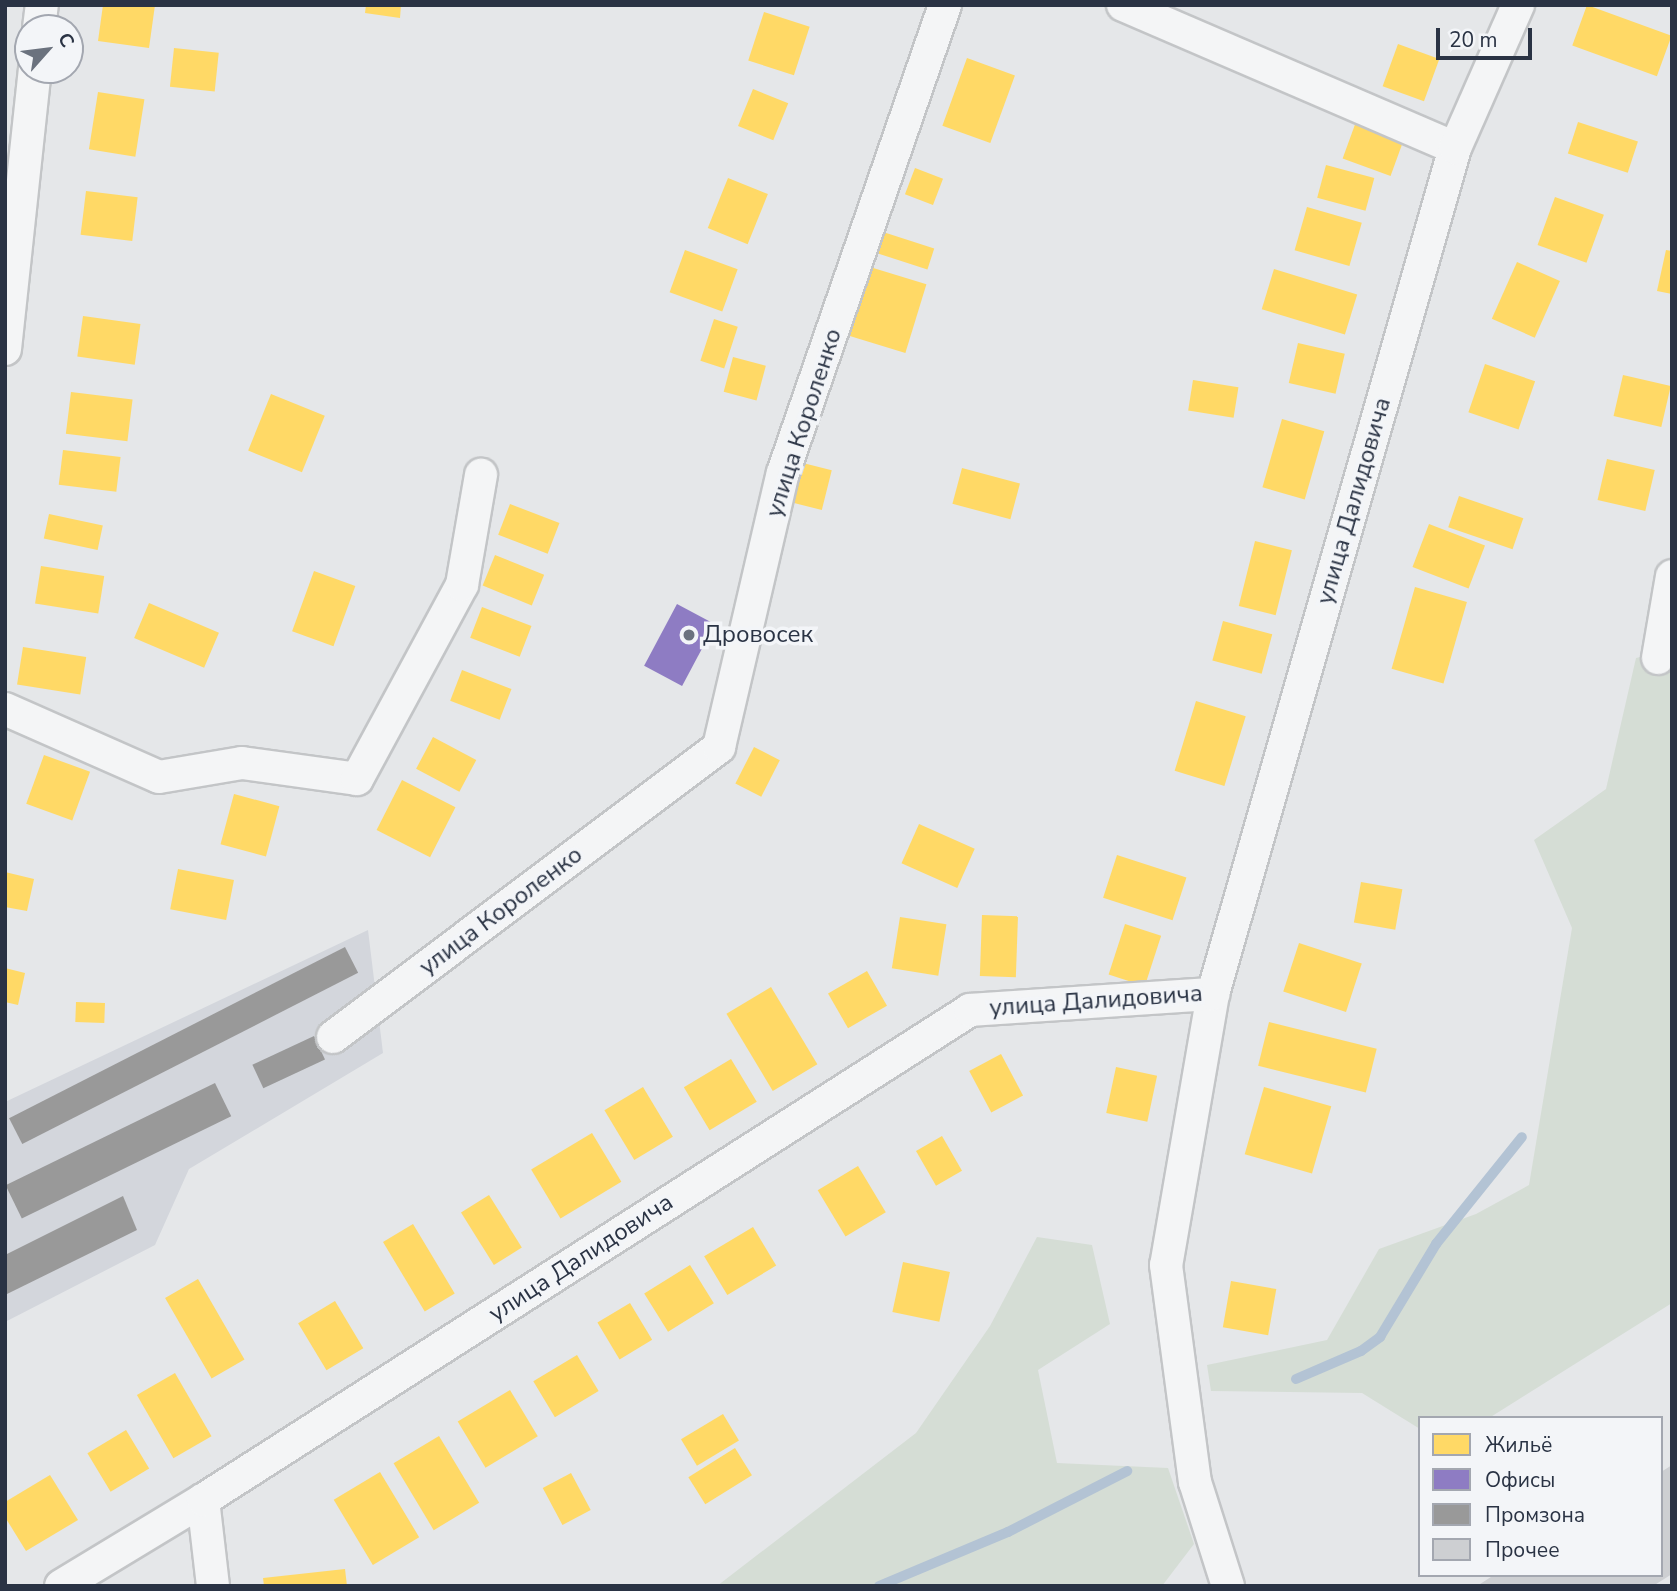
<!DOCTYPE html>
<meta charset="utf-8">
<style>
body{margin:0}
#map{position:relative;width:1677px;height:1591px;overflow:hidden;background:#e5e7e9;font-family:"Nunito Sans",sans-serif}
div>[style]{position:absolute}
.built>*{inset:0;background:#d3d6dc}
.green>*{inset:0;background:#d5ddd5}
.homes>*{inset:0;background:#ffd966;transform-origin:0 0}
.offices>*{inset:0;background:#8e7cc3;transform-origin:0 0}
.industry>*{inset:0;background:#999;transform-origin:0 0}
.stream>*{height:10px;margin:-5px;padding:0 5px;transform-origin:5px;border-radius:5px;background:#b3c3d4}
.building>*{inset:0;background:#cdcfd2}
.roads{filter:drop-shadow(2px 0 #c3c5c7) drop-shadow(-2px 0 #c3c5c7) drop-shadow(0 2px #c3c5c7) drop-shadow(0 -2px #c3c5c7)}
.minor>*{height:32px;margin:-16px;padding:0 16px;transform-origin:16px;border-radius:16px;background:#f4f5f6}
.dots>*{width:19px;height:19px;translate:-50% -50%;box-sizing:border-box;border:4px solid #f3f5f8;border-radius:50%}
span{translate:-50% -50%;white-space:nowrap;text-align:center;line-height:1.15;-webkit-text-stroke:7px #f3f5f8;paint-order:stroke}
.street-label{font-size:24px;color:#2a3344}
.poi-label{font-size:24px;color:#2a3344}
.left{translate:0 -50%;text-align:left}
.frame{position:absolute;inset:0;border:7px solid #2a3344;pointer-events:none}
.legend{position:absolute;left:1418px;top:1416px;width:245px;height:161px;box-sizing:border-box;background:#f3f5f8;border:2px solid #a3a7b0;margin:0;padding:9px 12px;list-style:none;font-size:21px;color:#2a3344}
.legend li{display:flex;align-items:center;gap:14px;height:35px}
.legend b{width:35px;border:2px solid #a3a7b0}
.north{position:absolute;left:14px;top:14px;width:70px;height:70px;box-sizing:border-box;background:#f3f5f8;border:2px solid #a3a7b0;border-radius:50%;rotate:62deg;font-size:19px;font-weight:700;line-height:28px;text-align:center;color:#2a3344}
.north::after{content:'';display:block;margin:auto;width:24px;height:32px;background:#6b727e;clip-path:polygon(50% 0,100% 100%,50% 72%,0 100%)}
.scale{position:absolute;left:1436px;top:28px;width:96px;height:32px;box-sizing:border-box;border:4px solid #2a3344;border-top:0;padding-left:9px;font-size:21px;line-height:24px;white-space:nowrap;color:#2a3344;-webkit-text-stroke:5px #f3f5f8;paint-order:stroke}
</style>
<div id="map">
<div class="built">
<div style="clip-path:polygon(368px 930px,383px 1053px,189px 1169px,155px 1245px,5px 1322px,5px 1102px)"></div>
</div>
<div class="green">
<div style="clip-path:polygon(1672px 650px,1672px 1303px,1489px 1418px,1420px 1418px,1420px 1429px,1362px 1393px,1211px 1391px,1207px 1365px,1327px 1340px,1379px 1249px,1476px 1214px,1529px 1185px,1572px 928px,1534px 840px,1606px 789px,1636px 658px)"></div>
<div style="clip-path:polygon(1037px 1237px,1092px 1245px,1110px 1324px,1038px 1370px,1057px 1463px,1168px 1468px,1194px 1544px,1162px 1586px,717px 1586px,916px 1433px,990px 1326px)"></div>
</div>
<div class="homes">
<div style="clip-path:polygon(103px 5px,155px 5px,149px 48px,98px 41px)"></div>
<div style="clip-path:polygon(366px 5px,401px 5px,400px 18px,365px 13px)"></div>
<div style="left:1587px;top:5px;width:90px;height:43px;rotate:20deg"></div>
<div style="left:764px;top:12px;width:48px;height:51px;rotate:18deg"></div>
<div style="left:1398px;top:44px;width:44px;height:45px;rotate:20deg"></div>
<div style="left:174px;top:48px;width:45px;height:39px;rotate:6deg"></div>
<div style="left:967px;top:58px;width:51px;height:72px;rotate:20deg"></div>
<div style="left:753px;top:89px;width:38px;height:40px;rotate:22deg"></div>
<div style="left:98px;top:92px;width:47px;height:58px;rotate:9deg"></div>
<div style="left:1357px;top:119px;width:51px;height:42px;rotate:20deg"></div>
<div style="left:1578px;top:122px;width:63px;height:33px;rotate:18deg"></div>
<div style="left:1326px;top:165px;width:50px;height:34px;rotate:15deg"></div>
<div style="left:915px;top:168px;width:30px;height:28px;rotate:21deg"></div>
<div style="left:728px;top:178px;width:43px;height:54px;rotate:22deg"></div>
<div style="left:86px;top:191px;width:52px;height:44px;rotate:7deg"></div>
<div style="left:1555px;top:197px;width:52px;height:51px;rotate:20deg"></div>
<div style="left:1307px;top:207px;width:57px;height:45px;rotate:16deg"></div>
<div style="left:880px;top:231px;width:57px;height:22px;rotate:18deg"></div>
<div style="left:685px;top:250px;width:56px;height:45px;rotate:20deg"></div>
<div style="clip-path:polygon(1666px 250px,1672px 251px,1672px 294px,1657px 291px)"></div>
<div style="left:1517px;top:262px;width:47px;height:62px;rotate:24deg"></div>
<div style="left:870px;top:267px;width:59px;height:72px;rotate:17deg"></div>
<div style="left:1274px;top:269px;width:87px;height:42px;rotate:17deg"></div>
<div style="left:83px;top:316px;width:58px;height:41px;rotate:8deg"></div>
<div style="left:714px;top:319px;width:25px;height:44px;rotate:18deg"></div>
<div style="left:1298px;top:343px;width:48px;height:41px;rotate:13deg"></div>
<div style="left:733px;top:357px;width:34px;height:36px;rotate:15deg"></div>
<div style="left:1485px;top:364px;width:53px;height:51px;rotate:19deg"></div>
<div style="left:1623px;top:375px;width:49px;height:42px;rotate:13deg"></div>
<div style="left:1193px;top:380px;width:46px;height:31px;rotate:9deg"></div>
<div style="left:71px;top:392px;width:62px;height:42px;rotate:7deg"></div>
<div style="left:271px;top:394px;width:58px;height:61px;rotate:22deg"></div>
<div style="left:1282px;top:419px;width:44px;height:71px;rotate:16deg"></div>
<div style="left:63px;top:450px;width:58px;height:35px;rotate:7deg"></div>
<div style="left:1607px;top:459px;width:49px;height:42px;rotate:13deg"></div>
<div style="left:791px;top:460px;width:42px;height:41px;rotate:14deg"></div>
<div style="left:962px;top:468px;width:60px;height:37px;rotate:15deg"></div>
<div style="left:1459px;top:496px;width:68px;height:33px;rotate:19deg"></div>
<div style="left:510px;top:504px;width:53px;height:33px;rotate:21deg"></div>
<div style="left:49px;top:514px;width:55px;height:25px;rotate:12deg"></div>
<div style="left:1429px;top:524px;width:60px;height:46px;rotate:21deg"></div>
<div style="left:1255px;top:541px;width:38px;height:67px;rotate:14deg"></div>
<div style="left:495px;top:555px;width:53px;height:33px;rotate:22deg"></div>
<div style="left:41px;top:566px;width:64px;height:38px;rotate:9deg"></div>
<div style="left:314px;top:571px;width:44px;height:64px;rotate:20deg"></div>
<div style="left:1415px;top:587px;width:54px;height:85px;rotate:16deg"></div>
<div style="left:149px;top:603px;width:76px;height:38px;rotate:23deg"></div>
<div style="left:482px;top:607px;width:53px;height:33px;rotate:21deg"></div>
<div style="left:1223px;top:621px;width:51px;height:41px;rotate:15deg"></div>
<div style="left:23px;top:647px;width:64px;height:38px;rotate:9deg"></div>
<div style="left:462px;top:670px;width:53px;height:33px;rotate:21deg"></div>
<div style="left:1196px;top:701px;width:52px;height:73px;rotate:17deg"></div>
<div style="left:433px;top:737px;width:49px;height:36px;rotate:28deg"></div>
<div style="left:754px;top:747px;width:29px;height:41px;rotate:27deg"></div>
<div style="left:44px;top:755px;width:49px;height:52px;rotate:20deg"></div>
<div style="left:402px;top:780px;width:60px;height:56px;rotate:27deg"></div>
<div style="left:234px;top:794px;width:47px;height:52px;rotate:15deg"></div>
<div style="left:919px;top:824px;width:61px;height:43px;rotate:24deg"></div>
<div style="left:1117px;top:855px;width:73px;height:45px;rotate:18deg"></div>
<div style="left:178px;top:869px;width:57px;height:41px;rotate:11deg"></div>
<div style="clip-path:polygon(5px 872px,34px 879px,27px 911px,5px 907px)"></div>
<div style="left:1361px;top:882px;width:42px;height:41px;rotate:10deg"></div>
<div style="left:982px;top:915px;width:36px;height:61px;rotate:2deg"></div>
<div style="left:900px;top:917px;width:47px;height:52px;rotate:9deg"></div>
<div style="left:1125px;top:924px;width:38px;height:53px;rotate:18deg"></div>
<div style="left:1299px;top:943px;width:66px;height:51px;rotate:18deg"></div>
<div style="clip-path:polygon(5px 968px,25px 973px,18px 1005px,5px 1002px)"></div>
<div style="left:867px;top:971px;width:40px;height:45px;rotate:60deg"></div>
<div style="left:771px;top:987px;width:90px;height:52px;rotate:59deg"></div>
<div style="left:76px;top:1002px;width:29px;height:20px;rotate:2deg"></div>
<div style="left:1269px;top:1022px;width:111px;height:45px;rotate:14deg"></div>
<div style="left:1001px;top:1054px;width:47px;height:36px;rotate:62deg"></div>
<div style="left:731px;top:1059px;width:50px;height:55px;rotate:59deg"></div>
<div style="left:1116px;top:1067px;width:42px;height:47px;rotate:12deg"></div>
<div style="left:643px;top:1087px;width:58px;height:45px;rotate:59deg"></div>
<div style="left:1264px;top:1087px;width:70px;height:70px;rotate:16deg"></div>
<div style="left:592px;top:1133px;width:57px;height:71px;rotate:59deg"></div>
<div style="left:942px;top:1136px;width:40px;height:30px;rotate:60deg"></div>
<div style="left:858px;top:1166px;width:54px;height:47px;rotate:59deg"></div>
<div style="left:489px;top:1195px;width:62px;height:33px;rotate:58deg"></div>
<div style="left:413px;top:1224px;width:81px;height:35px;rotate:59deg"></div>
<div style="left:753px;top:1227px;width:45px;height:57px;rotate:59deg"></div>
<div style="left:903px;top:1262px;width:48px;height:51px;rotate:12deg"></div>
<div style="left:690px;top:1265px;width:45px;height:54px;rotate:58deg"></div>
<div style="left:198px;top:1279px;width:93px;height:38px;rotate:60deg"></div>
<div style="left:1231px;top:1281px;width:46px;height:47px;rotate:10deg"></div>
<div style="left:335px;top:1301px;width:55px;height:43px;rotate:59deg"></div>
<div style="left:630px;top:1303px;width:43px;height:38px;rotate:59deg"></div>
<div style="left:577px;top:1355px;width:42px;height:51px;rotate:59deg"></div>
<div style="left:175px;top:1373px;width:73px;height:44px;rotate:60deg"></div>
<div style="left:510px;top:1390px;width:54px;height:61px;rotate:59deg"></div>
<div style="left:723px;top:1414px;width:31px;height:49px;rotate:59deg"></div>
<div style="left:126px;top:1430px;width:45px;height:45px;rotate:59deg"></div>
<div style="left:439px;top:1436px;width:78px;height:53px;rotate:59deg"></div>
<div style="left:735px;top:1448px;width:32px;height:55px;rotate:58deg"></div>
<div style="left:380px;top:1472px;width:76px;height:54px;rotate:59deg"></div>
<div style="left:571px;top:1473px;width:42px;height:32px;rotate:62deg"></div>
<div style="clip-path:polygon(50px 1475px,78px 1520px,26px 1551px,5px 1517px,5px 1502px)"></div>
<div style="clip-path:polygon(345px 1569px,347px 1586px,264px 1586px,263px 1578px)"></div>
</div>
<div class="offices">
<div style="left:677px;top:604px;width:43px;height:70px;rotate:28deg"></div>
</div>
<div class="industry">
<div style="left:345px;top:947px;width:29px;height:377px;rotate:63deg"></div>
<div style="left:314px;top:1036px;width:26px;height:68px;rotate:65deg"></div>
<div style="left:215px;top:1083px;width:37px;height:233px;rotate:64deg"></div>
<div style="clip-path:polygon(123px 1196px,137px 1230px,5px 1295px,5px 1255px)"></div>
</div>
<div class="stream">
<div style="left:1296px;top:1379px;width:71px;rotate:-23.3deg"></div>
<div style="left:1361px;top:1351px;width:24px;rotate:-36deg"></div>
<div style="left:1380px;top:1337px;width:109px;rotate:-58.9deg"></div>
<div style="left:1436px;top:1244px;width:137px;rotate:-51.2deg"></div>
<div style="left:879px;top:1586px;width:140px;rotate:-22.7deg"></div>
<div style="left:1008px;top:1532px;width:134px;rotate:-27.1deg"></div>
</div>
<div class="building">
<div style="clip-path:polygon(1672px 1465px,1672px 1574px,1653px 1586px,1477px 1586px,1494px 1575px,1661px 1575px,1661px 1472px)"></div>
</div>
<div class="roads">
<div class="minor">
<div style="left:1123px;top:5px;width:361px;rotate:23.3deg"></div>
<div style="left:39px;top:28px;width:23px;rotate:-83deg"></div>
<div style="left:5px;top:349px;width:281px;rotate:-83.9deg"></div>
<div style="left:1658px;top:658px;width:83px;rotate:-80.3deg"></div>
<div style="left:5px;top:709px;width:168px;rotate:23.8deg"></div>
<div style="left:159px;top:777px;width:84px;rotate:-9.6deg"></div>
<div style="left:242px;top:763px;width:116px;rotate:7.9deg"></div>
<div style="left:357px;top:779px;width:221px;rotate:-61.6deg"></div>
<div style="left:462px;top:585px;width:112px;rotate:-80.2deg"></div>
<div style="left:1213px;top:994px;width:275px;rotate:99.8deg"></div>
<div style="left:1166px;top:1265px;width:219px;rotate:82.4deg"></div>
<div style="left:1195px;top:1482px;width:109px;rotate:72.4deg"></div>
<div style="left:333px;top:1037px;width:483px;rotate:-36.9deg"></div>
<div style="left:719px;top:747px;width:281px;rotate:-76.9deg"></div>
<div style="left:783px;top:473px;width:495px;rotate:-70.9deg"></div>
<div style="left:61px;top:1586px;width:166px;rotate:-31.2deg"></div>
<div style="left:213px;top:1586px;width:87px;rotate:-96.6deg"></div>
<div style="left:203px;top:1500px;width:910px;rotate:-32.57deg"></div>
<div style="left:970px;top:1010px;width:244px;rotate:-3.8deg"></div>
<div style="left:1213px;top:994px;width:880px;rotate:-74.04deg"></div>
<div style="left:1455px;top:148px;width:156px;rotate:-66.2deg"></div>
</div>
</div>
<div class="dots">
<div style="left:689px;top:635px;background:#6b727e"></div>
</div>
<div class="street-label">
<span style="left:804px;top:423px;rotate:-72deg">улица Короленко</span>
<span style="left:1354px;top:501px;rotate:-74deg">улица Далидовича</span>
<span style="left:501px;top:911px;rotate:-37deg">улица Короленко</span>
<span style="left:1096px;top:1001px;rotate:-4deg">улица Далидовича</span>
<span style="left:581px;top:1258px;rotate:-33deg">улица Далидовича</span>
</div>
<div class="poi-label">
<span class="left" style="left:703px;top:635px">Дровосек</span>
</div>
<div class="frame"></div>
<ul class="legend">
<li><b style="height:19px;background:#ffd966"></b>Жильё</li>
<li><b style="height:19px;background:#8e7cc3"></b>Офисы</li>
<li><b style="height:19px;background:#999"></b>Промзона</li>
<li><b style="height:19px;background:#cdcfd2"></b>Прочее</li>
</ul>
<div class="north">С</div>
<div class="scale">20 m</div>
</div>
